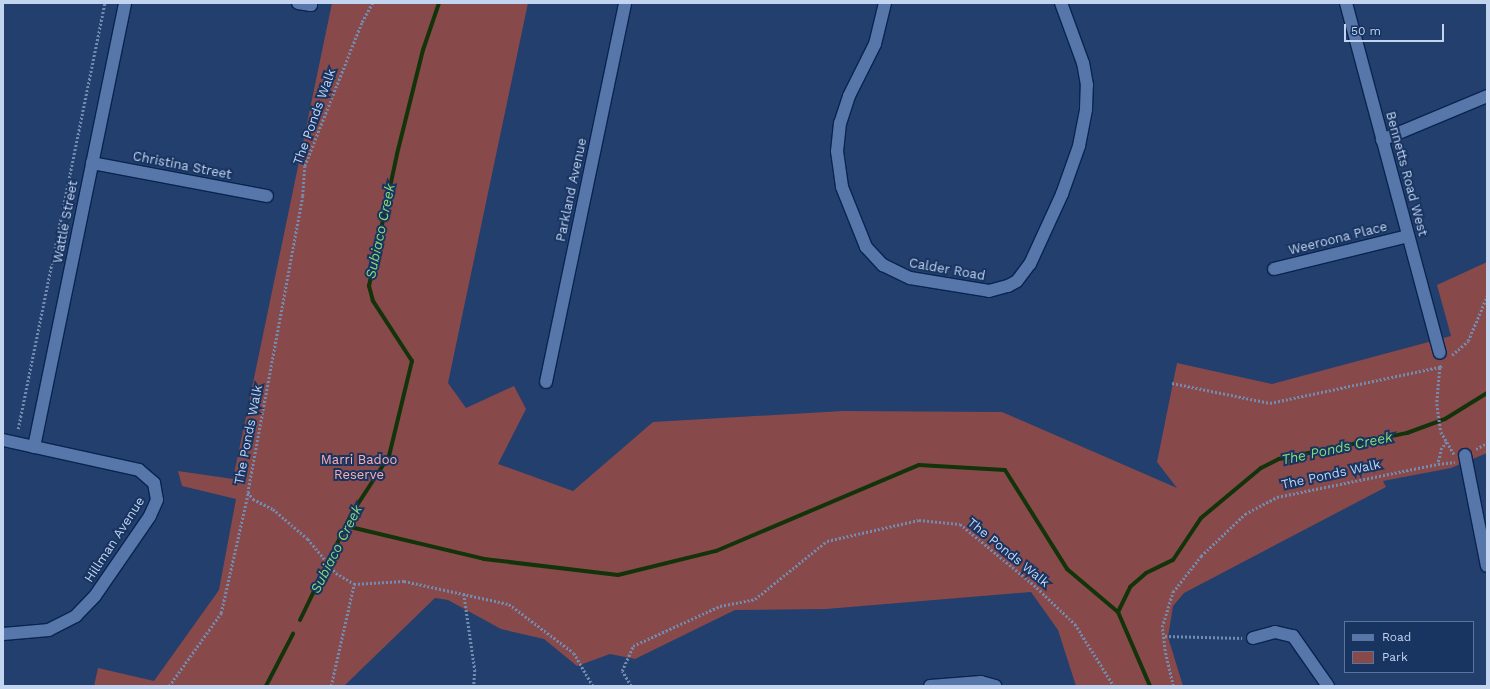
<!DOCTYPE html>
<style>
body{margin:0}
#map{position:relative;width:1490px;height:689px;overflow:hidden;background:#233f6d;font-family:"Work Sans",sans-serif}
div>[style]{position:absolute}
.green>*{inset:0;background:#88494a}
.stream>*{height:4px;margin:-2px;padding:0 2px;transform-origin:2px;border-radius:2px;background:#13340a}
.path>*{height:2.5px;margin-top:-1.25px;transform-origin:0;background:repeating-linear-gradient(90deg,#748bb0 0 2px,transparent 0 4px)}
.roads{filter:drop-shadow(1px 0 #092450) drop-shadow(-1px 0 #092450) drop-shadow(0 1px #092450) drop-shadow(0 -1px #092450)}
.minor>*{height:12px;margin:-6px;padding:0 6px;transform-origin:6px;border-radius:6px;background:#5776a9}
span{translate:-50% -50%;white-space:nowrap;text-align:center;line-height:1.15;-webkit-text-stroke:4px #183461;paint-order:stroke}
.street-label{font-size:13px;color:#c2d4f0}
.park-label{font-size:13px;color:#feadac}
.water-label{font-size:14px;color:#86da73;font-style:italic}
.frame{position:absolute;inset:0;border:4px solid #c2d4f0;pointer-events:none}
.legend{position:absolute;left:1344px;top:621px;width:130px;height:52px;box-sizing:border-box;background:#183461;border:1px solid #5c749a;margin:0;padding:5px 7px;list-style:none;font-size:12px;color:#c2d4f0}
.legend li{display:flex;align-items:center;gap:8px;height:20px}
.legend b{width:20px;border:1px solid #5c749a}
.scale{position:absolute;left:1344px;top:24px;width:100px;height:18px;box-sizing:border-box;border:2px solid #c2d4f0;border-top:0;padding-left:5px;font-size:12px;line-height:14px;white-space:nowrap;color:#c2d4f0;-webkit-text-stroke:3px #183461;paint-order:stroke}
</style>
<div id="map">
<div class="green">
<div style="clip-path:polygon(332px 3px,528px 3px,448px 383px,466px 408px,514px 386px,526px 409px,498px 464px,573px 491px,653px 422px,843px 411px,1002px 412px,1177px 488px,1157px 462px,1177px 363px,1272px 384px,1451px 336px,1437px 285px,1487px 262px,1487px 453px,1451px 468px,1383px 481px,1386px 487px,1184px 593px,1173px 606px,1168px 637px,1183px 686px,1076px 686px,1058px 630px,1031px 592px,826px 609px,735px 610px,635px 659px,610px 654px,577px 666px,544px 639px,501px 629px,448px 600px,435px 598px,344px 686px,94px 686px,98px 668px,154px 681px,219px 590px,236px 499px,182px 486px,178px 471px,233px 479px)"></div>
</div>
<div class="stream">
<div style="left:346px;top:526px;width:142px;rotate:13.4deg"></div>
<div style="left:484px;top:559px;width:135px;rotate:6.8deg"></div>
<div style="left:618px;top:575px;width:101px;rotate:-13.8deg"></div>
<div style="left:716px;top:551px;width:220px;rotate:-23deg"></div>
<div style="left:919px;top:465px;width:86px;rotate:3.3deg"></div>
<div style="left:1005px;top:470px;width:117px;rotate:57.9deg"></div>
<div style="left:1067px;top:569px;width:67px;rotate:40.1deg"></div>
<div style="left:1118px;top:612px;width:28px;rotate:-64deg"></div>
<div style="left:1130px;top:587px;width:21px;rotate:-41deg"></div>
<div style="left:1146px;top:573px;width:30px;rotate:-26deg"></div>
<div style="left:1173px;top:560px;width:50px;rotate:-56.3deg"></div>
<div style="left:1201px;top:518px;width:78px;rotate:-39.8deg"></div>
<div style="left:1261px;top:468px;width:20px;rotate:-27deg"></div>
<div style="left:1279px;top:459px;width:131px;rotate:-11.5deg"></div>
<div style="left:1407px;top:433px;width:40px;rotate:-20.2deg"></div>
<div style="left:1445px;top:419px;width:49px;rotate:-31.8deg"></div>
<div style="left:1118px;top:612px;width:81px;rotate:66.6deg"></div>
<div style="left:300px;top:620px;width:119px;rotate:-64.1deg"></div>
<div style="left:352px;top:513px;width:68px;rotate:-57deg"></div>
<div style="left:389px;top:456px;width:98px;rotate:-76.4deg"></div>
<div style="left:412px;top:361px;width:72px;rotate:-123deg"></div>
<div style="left:373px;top:301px;width:16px;rotate:-105deg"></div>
<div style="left:369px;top:286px;width:135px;rotate:-78deg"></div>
<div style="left:397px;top:154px;width:107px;rotate:-76deg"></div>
<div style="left:423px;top:50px;width:50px;rotate:-71.2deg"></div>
<div style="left:266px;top:686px;width:59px;rotate:-62.6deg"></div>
</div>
<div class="path">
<div style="left:373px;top:3px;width:23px;rotate:119deg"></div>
<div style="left:362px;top:23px;width:154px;rotate:111.7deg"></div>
<div style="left:305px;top:166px;width:30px;rotate:94deg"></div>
<div style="left:303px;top:196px;width:301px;rotate:100.5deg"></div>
<div style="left:248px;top:492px;width:9px;rotate:54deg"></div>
<div style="left:253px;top:499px;width:22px;rotate:27deg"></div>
<div style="left:273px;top:509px;width:46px;rotate:40.6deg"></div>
<div style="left:308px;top:539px;width:44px;rotate:50.5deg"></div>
<div style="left:336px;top:573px;width:21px;rotate:31deg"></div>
<div style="left:354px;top:584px;width:50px;rotate:-3.4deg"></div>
<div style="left:404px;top:581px;width:107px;rotate:12.4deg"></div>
<div style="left:509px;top:604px;width:81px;rotate:37deg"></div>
<div style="left:574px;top:653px;width:38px;rotate:60deg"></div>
<div style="left:1452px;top:355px;width:21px;rotate:-41deg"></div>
<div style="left:1468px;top:341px;width:49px;rotate:-67.1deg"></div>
<div style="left:1440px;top:368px;width:36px;rotate:95deg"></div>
<div style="left:1437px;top:404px;width:28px;rotate:82deg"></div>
<div style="left:1441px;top:432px;width:12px;rotate:59deg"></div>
<div style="left:1447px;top:442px;width:8px;rotate:130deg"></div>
<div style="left:1442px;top:448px;width:16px;rotate:104deg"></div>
<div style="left:1438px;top:464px;width:17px;rotate:-7deg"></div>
<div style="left:1172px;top:383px;width:100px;rotate:11.5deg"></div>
<div style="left:1270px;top:403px;width:174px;rotate:-12deg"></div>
<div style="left:1440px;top:367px;width:4px;rotate:-45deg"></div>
<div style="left:18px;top:429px;width:435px;rotate:-78.5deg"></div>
<div style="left:1447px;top:442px;width:14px;rotate:60deg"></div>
<div style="left:1476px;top:449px;width:13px;rotate:-29deg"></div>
<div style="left:464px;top:594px;width:77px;rotate:81.8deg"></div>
<div style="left:475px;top:670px;width:16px;rotate:94deg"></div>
<div style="left:1165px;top:636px;width:77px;rotate:1.5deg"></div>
<div style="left:169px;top:686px;width:90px;rotate:-54.5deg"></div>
<div style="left:221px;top:613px;width:123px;rotate:-77.3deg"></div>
<div style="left:331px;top:686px;width:105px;rotate:-77.3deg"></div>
<div style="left:631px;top:686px;width:17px;rotate:-121deg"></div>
<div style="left:622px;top:671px;width:27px;rotate:-66deg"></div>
<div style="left:633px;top:646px;width:96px;rotate:-24.7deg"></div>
<div style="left:720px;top:606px;width:36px;rotate:-11deg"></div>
<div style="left:755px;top:599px;width:92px;rotate:-38.9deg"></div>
<div style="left:827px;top:541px;width:94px;rotate:-12.9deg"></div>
<div style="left:919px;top:520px;width:41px;rotate:5.6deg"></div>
<div style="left:960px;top:524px;width:96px;rotate:39.5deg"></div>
<div style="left:1034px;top:585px;width:57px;rotate:43.6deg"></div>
<div style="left:1075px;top:624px;width:73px;rotate:57.8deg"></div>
<div style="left:1173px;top:686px;width:36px;rotate:-103deg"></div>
<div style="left:1165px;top:651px;width:24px;rotate:-97deg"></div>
<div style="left:1162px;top:627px;width:37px;rotate:-73deg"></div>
<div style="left:1173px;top:592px;width:46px;rotate:-52.1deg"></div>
<div style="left:1201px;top:556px;width:61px;rotate:-43.7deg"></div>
<div style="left:1245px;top:514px;width:36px;rotate:-28deg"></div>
<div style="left:1277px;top:497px;width:164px;rotate:-11.6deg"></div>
</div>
<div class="roads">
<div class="minor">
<div style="left:298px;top:3px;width:13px;rotate:9deg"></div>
<div style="left:311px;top:5px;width:2px;rotate:-90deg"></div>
<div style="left:885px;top:3px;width:42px;rotate:103.7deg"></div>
<div style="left:875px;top:44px;width:58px;rotate:116.6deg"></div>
<div style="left:849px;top:96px;width:28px;rotate:108deg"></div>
<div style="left:840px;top:123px;width:28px;rotate:96deg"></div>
<div style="left:837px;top:151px;width:36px;rotate:82deg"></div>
<div style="left:842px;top:187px;width:65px;rotate:68.2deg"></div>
<div style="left:866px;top:247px;width:25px;rotate:47deg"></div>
<div style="left:883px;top:265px;width:30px;rotate:26deg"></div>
<div style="left:910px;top:278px;width:80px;rotate:9.3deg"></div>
<div style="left:989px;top:291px;width:20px;rotate:-15deg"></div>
<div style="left:1008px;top:286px;width:10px;rotate:-29deg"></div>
<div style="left:1017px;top:281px;width:21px;rotate:-53deg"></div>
<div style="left:1030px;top:264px;width:77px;rotate:-65.4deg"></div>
<div style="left:1062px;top:194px;width:51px;rotate:-70.5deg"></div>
<div style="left:1079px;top:146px;width:38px;rotate:-79deg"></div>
<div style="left:1086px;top:109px;width:24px;rotate:-88deg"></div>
<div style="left:1087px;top:85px;width:22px;rotate:-100deg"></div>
<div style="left:1083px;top:63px;width:64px;rotate:-110.1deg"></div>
<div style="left:1346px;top:3px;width:362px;rotate:75deg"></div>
<div style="left:1382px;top:140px;width:114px;rotate:-22.7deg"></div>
<div style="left:92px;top:163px;width:178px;rotate:10.7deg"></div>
<div style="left:1274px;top:269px;width:138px;rotate:-13.8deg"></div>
<div style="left:546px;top:382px;width:387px;rotate:-78.2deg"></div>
<div style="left:3px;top:440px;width:139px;rotate:12.4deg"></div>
<div style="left:139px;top:470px;width:20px;rotate:41deg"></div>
<div style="left:154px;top:483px;width:17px;rotate:80deg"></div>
<div style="left:157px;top:500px;width:17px;rotate:114deg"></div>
<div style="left:150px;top:516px;width:97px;rotate:124.5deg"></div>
<div style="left:95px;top:596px;width:28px;rotate:134deg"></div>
<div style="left:76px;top:616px;width:30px;rotate:153deg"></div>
<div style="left:49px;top:630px;width:46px;rotate:175deg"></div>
<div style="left:34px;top:447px;width:453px;rotate:-78.4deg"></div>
<div style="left:1465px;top:455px;width:113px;rotate:78.8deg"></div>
<div style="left:1253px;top:638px;width:23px;rotate:-15deg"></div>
<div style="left:1275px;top:632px;width:18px;rotate:13deg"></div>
<div style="left:1293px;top:636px;width:61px;rotate:55deg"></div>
<div style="left:930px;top:686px;width:51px;rotate:-4.5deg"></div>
<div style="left:981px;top:682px;width:15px;rotate:16deg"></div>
</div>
</div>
<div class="street-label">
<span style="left:315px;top:117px;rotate:-70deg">The Ponds Walk</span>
<span style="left:182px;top:166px;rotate:11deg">Christina Street</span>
<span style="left:1406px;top:174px;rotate:75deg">Bennetts Road West</span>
<span style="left:572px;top:190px;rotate:-78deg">Parkland Avenue</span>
<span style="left:66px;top:222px;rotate:-79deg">Wattle Street</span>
<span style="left:1338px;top:239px;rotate:-14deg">Weeroona Place</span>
<span style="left:947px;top:270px;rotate:10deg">Calder Road</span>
<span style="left:249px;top:435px;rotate:-79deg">The Ponds Walk</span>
<span style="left:1331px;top:475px;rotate:-12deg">The Ponds Walk</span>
<span style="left:115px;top:540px;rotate:-57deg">Hillman Avenue</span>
<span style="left:1008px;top:553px;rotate:39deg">The Ponds Walk</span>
</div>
<div class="park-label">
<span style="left:359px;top:468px">Marri Badoo<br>Reserve</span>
</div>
<div class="water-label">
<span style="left:380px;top:231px;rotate:-78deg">Subiaco Creek</span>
<span style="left:1337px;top:448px;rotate:-12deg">The Ponds Creek</span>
<span style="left:336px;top:549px;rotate:-63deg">Subiaco Creek</span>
</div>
<div class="frame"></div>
<ul class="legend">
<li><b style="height:5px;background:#5776a9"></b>Road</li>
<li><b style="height:11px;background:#88494a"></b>Park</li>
</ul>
<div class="scale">50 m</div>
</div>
